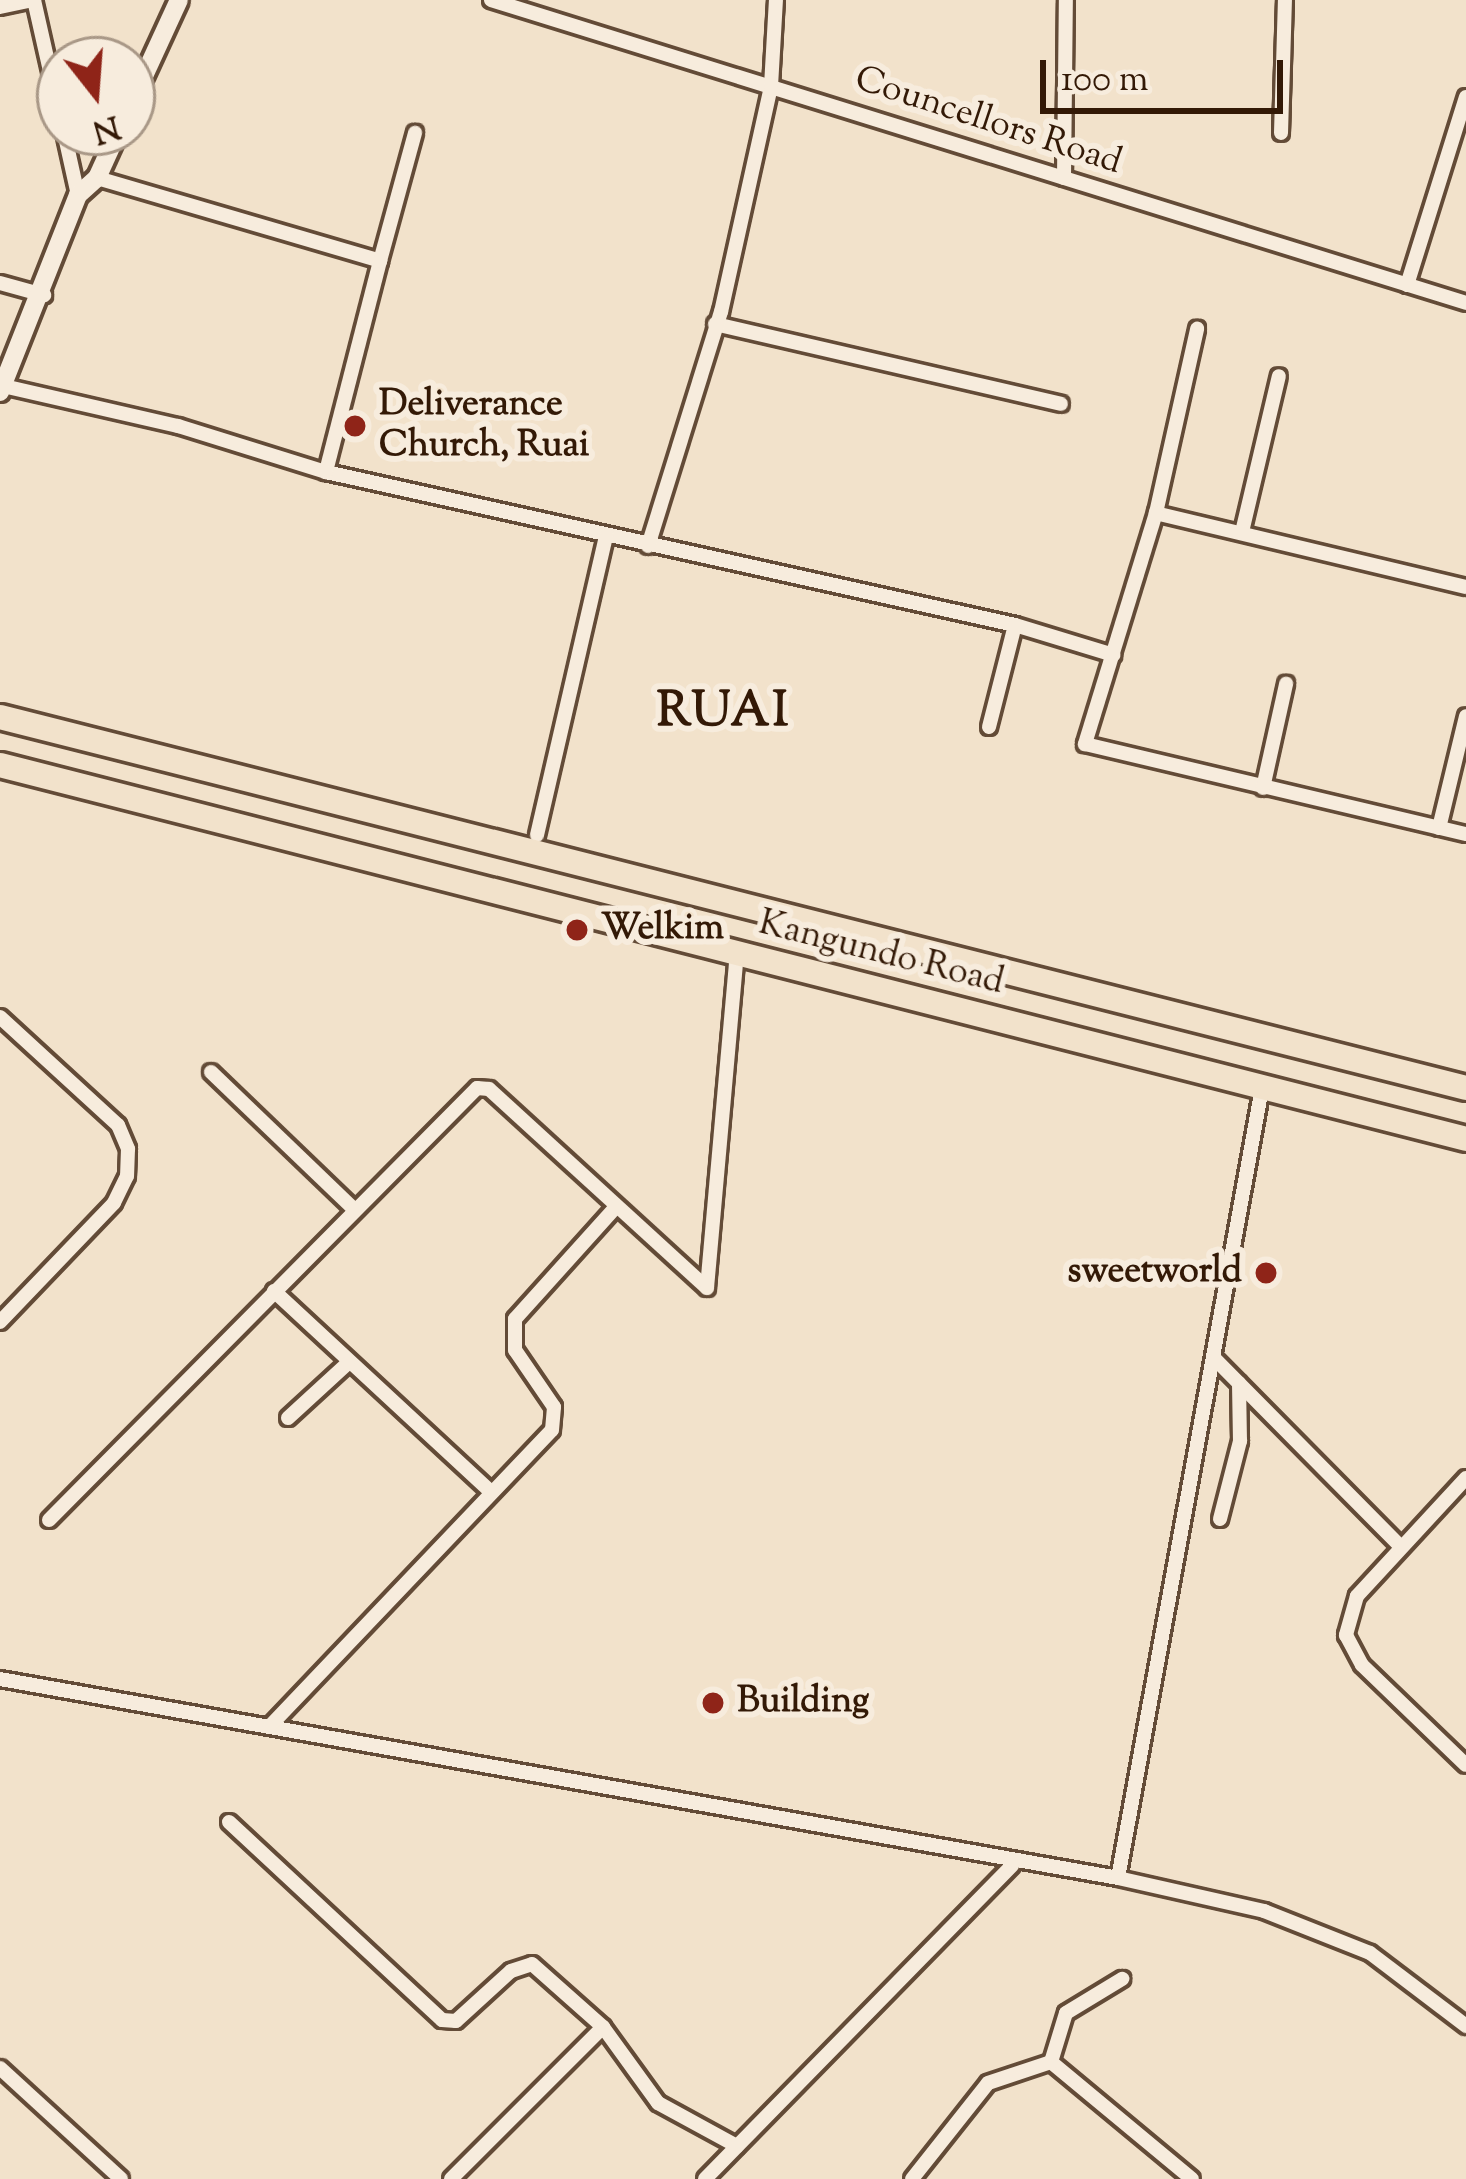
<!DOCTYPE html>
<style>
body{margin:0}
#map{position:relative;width:1466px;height:2179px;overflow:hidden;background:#f2e2cb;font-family:"Sorts Mill Goudy",serif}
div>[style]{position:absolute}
.roads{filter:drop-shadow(3px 0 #634b37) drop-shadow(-3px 0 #634b37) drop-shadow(0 3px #634b37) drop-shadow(0 -3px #634b37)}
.minor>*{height:14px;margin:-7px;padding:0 7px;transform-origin:7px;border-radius:7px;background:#f7ecdd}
.tertiary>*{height:18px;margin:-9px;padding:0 9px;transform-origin:9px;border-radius:9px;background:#f7ecdd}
.trunk>*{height:24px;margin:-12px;padding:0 12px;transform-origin:12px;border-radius:12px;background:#f2e2cb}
.dots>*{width:33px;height:33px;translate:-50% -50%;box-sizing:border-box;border:6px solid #f7ecdd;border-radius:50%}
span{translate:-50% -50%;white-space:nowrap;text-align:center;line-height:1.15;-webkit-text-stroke:12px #f7ecdd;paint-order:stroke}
.street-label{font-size:36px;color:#331906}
.poi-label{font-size:36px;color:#331906;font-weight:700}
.left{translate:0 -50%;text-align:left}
.right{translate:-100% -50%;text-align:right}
.district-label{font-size:48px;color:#331906;font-weight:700;letter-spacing:3px}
.north{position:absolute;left:36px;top:36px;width:120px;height:120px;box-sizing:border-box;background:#f7ecdd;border:3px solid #a99887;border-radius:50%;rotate:163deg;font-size:33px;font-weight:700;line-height:48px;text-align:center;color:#331906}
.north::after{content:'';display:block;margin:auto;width:42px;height:54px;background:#8f2418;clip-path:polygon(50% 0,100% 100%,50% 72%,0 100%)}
.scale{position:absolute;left:1040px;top:60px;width:243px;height:54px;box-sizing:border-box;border:6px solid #331906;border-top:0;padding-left:15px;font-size:36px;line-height:42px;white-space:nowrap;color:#331906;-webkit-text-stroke:9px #f7ecdd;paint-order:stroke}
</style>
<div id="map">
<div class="roads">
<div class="minor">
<div style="left:491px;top:0;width:1021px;rotate:17.26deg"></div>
<div style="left:0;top:7px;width:35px;rotate:-12deg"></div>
<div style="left:34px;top:0;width:118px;rotate:77.3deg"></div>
<div style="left:64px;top:132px;width:65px;rotate:77.5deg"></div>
<div style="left:1281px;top:133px;width:133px;rotate:-88.3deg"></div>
<div style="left:97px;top:178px;width:295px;rotate:16.3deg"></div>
<div style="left:380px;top:261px;width:218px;rotate:104.4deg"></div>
<div style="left:326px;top:472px;width:706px;rotate:12.52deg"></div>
<div style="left:1015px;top:625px;width:103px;rotate:16.9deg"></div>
<div style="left:1064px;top:178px;width:178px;rotate:-89.4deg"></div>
<div style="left:380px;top:261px;width:133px;rotate:-74.7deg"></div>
<div style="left:0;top:283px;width:46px;rotate:15.3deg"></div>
<div style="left:1407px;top:285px;width:197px;rotate:-72.6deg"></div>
<div style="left:715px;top:324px;width:355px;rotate:13deg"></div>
<div style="left:3px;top:386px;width:180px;rotate:12.9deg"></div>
<div style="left:178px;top:426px;width:155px;rotate:17.3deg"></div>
<div style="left:1156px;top:513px;width:189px;rotate:-77.4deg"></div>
<div style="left:1242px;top:532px;width:160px;rotate:-76.7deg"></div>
<div style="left:648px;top:546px;width:245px;rotate:-72.7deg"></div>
<div style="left:721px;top:312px;width:231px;rotate:-77.5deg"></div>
<div style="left:771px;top:86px;width:86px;rotate:-86.7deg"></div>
<div style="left:1466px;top:587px;width:319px;rotate:-166.6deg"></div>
<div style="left:1156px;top:513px;width:242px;rotate:107.1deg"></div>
<div style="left:1085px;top:744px;width:391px;rotate:13.3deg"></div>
<div style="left:989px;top:727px;width:105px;rotate:-75.7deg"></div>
<div style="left:1263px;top:788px;width:107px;rotate:-77.5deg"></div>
<div style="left:1439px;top:828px;width:115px;rotate:-76.4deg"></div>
<div style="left:537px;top:835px;width:308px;rotate:-77deg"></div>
<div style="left:0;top:1017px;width:160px;rotate:42.5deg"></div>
<div style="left:118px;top:1125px;width:26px;rotate:67deg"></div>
<div style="left:128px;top:1149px;width:27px;rotate:92deg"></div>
<div style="left:127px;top:1176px;width:30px;rotate:116deg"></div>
<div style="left:114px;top:1203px;width:165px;rotate:133.8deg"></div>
<div style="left:211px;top:1072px;width:197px;rotate:43.8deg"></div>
<div style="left:274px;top:1291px;width:294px;rotate:42.8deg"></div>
<div style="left:1213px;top:1357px;width:263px;rotate:45.3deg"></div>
<div style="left:288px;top:1418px;width:81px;rotate:-42.5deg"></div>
<div style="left:1466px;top:1478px;width:161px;rotate:132.7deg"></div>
<div style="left:1357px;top:1596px;width:41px;rotate:105.8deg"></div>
<div style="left:1346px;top:1635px;width:34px;rotate:62deg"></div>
<div style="left:1362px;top:1665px;width:144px;rotate:43.9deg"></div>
<div style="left:1220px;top:1519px;width:81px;rotate:-75.6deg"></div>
<div style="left:1240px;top:1441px;width:58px;rotate:-91deg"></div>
<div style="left:49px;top:1520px;width:608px;rotate:-45.27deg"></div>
<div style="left:477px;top:1088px;width:12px;rotate:5deg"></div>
<div style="left:489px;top:1089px;width:295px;rotate:42.4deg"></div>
<div style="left:707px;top:1288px;width:334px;rotate:-84.9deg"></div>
<div style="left:0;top:1679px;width:1136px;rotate:10.09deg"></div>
<div style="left:1118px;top:1878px;width:150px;rotate:12.7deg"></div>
<div style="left:1264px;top:1911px;width:114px;rotate:21.6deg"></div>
<div style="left:1370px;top:1953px;width:121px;rotate:37.2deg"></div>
<div style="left:269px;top:1727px;width:410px;rotate:-46.4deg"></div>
<div style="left:552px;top:1430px;width:23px;rotate:-85deg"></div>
<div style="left:554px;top:1407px;width:69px;rotate:-124.4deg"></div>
<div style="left:515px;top:1350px;width:31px;rotate:-90deg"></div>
<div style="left:515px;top:1319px;width:147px;rotate:-48deg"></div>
<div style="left:229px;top:1822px;width:291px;rotate:42.9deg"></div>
<div style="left:442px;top:2020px;width:14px;rotate:4deg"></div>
<div style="left:456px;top:2021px;width:74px;rotate:-42.3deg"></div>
<div style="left:511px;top:1971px;width:22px;rotate:-18deg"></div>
<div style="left:532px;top:1964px;width:95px;rotate:41.6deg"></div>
<div style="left:603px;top:2027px;width:94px;rotate:54.1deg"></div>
<div style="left:658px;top:2103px;width:90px;rotate:28.6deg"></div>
<div style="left:1118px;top:1878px;width:803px;rotate:-79.67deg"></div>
<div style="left:1051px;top:2062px;width:183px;rotate:39.7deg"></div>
<div style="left:0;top:2068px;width:164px;rotate:42.5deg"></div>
<div style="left:451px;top:2179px;width:215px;rotate:-45deg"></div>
<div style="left:705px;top:2179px;width:439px;rotate:-45.6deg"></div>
<div style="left:912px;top:2179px;width:122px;rotate:-51.6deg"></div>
<div style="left:988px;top:2083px;width:66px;rotate:-18.4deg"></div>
<div style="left:1051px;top:2062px;width:51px;rotate:-73deg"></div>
<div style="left:1066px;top:2013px;width:66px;rotate:-31.3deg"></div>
</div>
<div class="tertiary">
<div style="left:132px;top:102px;width:112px;rotate:-65.3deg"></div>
<div style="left:0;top:392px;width:212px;rotate:-68.4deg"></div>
<div style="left:78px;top:195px;width:25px;rotate:-42deg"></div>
<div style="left:97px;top:178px;width:51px;rotate:-65.5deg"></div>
</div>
<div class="trunk">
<div style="left:0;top:717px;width:1512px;rotate:14.2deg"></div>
<div style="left:0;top:765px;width:1513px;rotate:14.31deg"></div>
</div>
</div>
<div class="dots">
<div style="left:355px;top:426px;background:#8f2418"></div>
<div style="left:577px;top:930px;background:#8f2418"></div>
<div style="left:1266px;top:1273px;background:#8f2418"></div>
<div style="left:713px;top:1703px;background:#8f2418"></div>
</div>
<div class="street-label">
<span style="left:988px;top:122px;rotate:18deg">Councellors Road</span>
<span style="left:881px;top:954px;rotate:14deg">Kangundo Road</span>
</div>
<div class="poi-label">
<span class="left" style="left:379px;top:426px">Deliverance<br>Church, Ruai</span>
<span class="left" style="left:601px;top:930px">Welkim</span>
<span class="right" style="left:1242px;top:1273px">sweetworld</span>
<span class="left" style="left:737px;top:1703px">Building</span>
</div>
<div class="district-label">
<span style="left:724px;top:714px">RUAI</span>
</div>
<div class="north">N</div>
<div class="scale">100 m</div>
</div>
